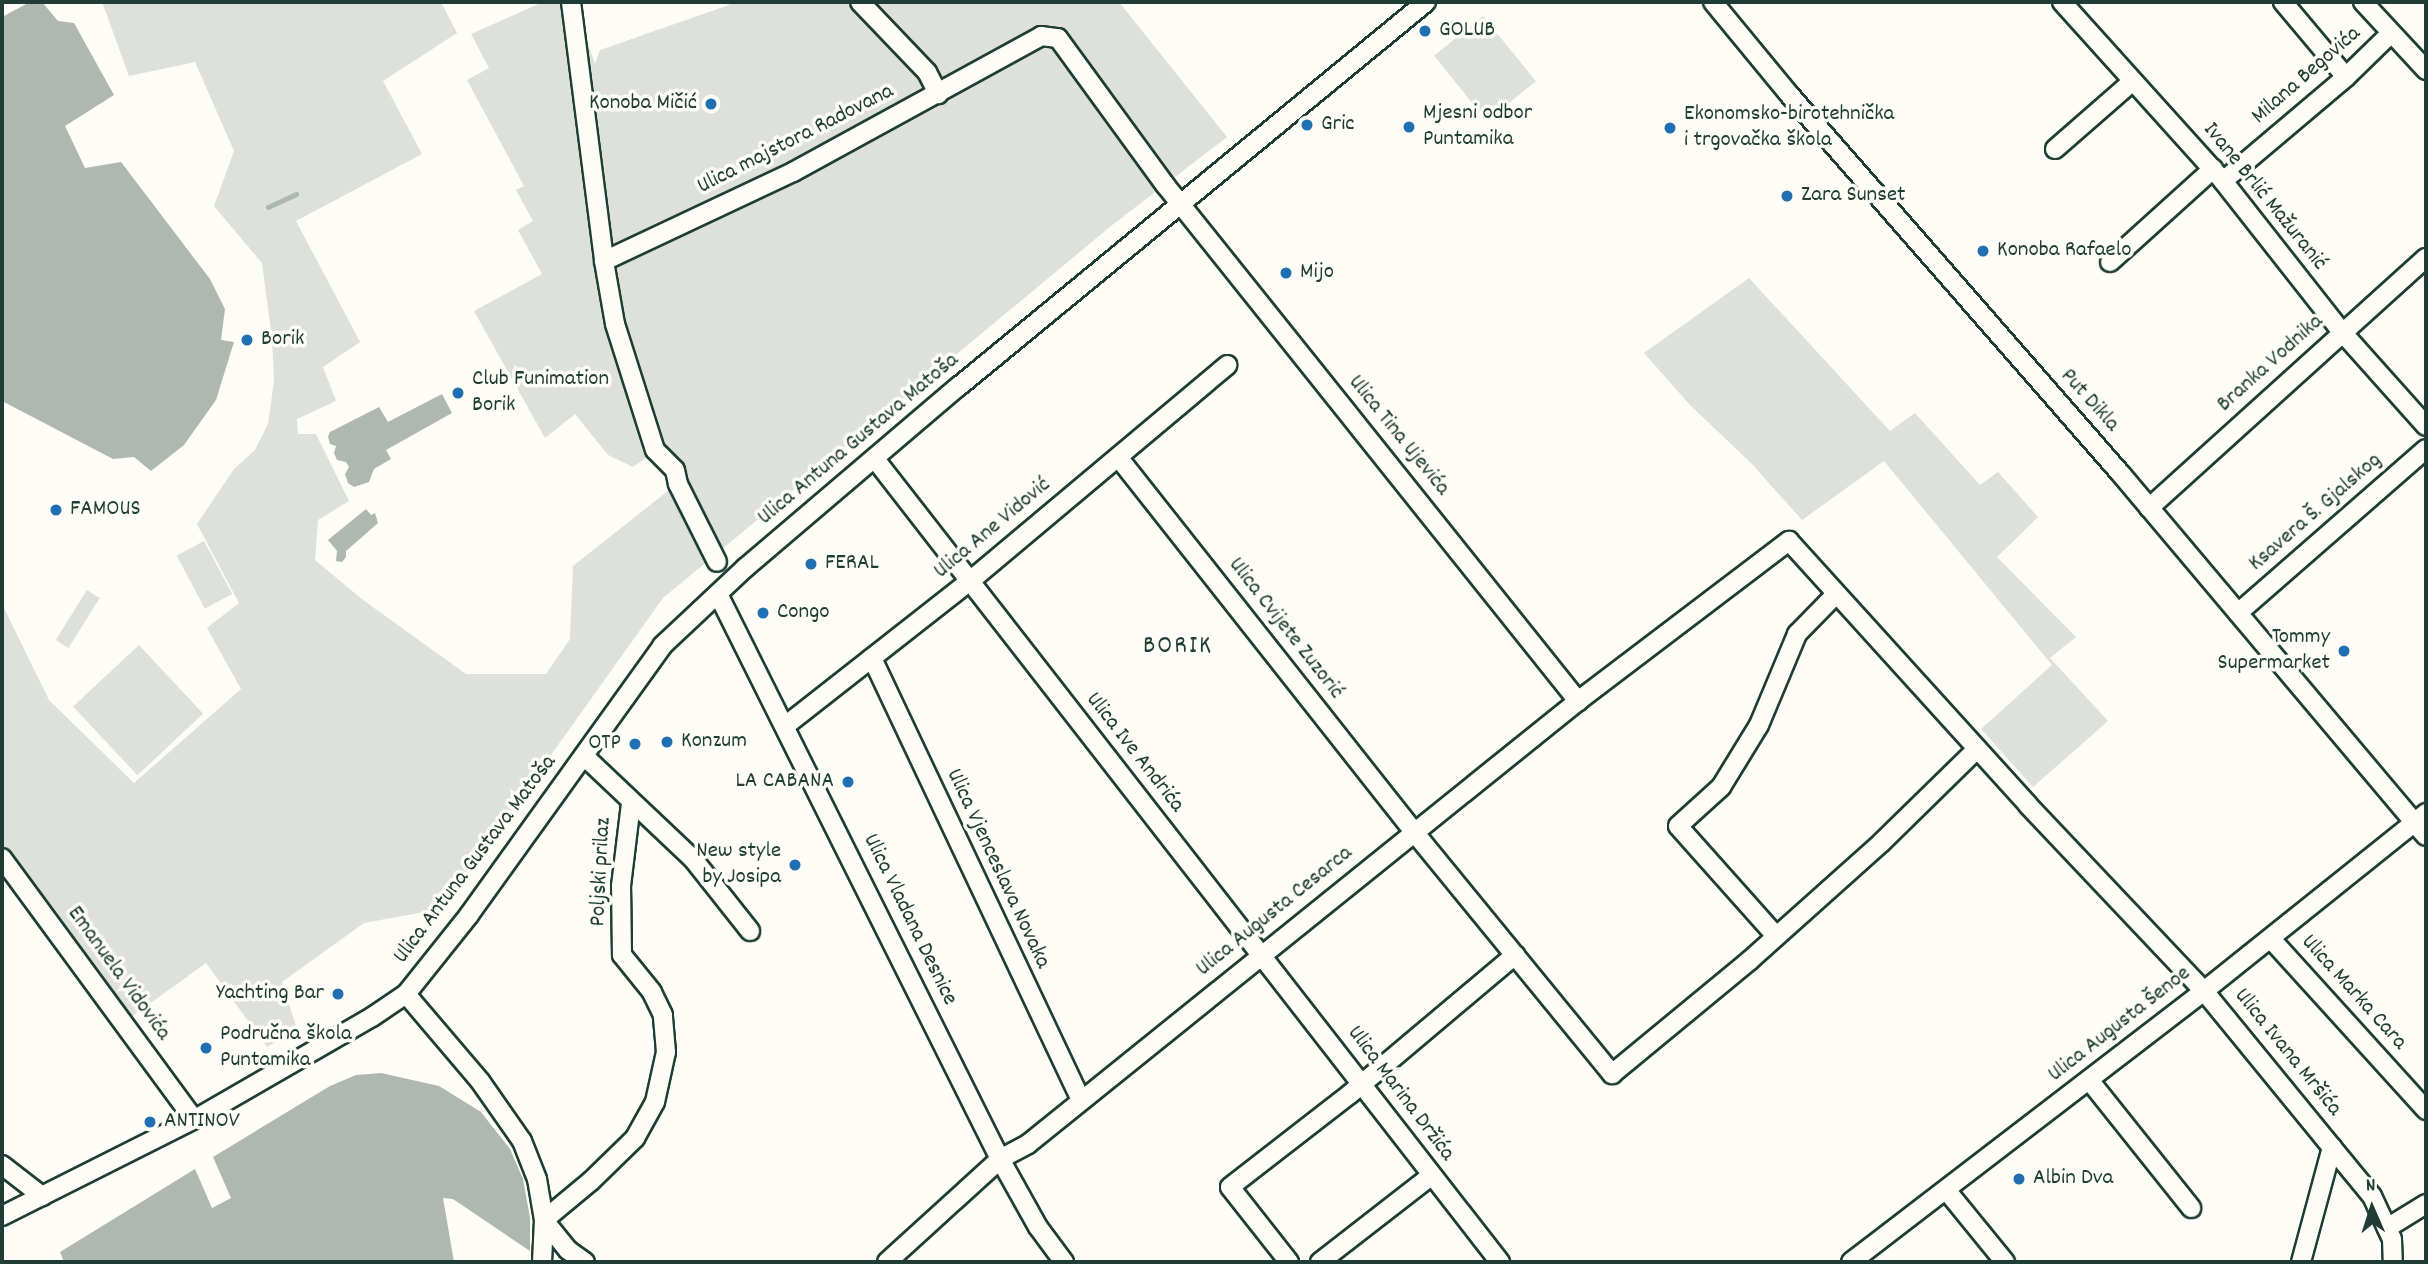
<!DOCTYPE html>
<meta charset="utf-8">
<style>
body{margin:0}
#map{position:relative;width:2428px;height:1264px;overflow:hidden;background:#fdfcf7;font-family:Dekko,sans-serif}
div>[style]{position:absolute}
.green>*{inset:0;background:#dde0db;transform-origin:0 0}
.water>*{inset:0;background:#aeb8b1}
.stream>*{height:5px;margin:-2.5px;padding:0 2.5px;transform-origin:2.5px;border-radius:2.5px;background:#aeb8b1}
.roads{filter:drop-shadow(2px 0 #1f3d34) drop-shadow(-2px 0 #1f3d34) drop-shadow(0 2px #1f3d34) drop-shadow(0 -2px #1f3d34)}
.minor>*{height:18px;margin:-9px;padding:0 9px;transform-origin:9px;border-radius:9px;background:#fdfcf7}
.dots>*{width:19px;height:19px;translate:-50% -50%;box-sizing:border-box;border:4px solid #fdfcf7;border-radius:50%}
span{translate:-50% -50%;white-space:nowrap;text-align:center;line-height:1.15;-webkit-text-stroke:7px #fdfcf7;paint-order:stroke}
.poi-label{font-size:23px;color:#1f3d34}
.left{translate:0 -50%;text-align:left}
.right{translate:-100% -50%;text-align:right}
.street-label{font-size:23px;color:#1f3d34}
.quarter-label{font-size:26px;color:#1f3d34;letter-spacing:2px}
.frame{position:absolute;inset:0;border:4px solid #1f3d34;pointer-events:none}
.north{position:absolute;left:2337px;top:1173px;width:70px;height:70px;-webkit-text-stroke:5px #fdfcf7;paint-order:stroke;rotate:357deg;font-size:19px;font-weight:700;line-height:28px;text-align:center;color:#1f3d34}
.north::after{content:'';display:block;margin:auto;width:24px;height:32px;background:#1f3d34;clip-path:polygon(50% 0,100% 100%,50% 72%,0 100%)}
</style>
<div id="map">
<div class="green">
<div style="clip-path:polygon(102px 2px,441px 2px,457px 33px,383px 81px,422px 154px,296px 221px,360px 342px,323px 367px,336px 401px,297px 419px,298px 434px,316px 434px,349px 501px,318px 520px,315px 560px,363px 600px,466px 674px,546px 674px,570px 639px,573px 566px,678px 483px,656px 451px,633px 467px,608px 455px,575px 414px,545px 438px,474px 311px,542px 274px,518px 230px,533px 221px,516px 190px,524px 186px,467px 80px,489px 68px,471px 34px,543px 2px,574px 2px,595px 64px,600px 50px,729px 5px,728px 2px,1119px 2px,1227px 137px,1111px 226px,663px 598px,441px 909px,364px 923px,282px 982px,297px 1029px,267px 1047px,206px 963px,123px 1023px,2px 858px,2px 604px,49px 700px,134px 783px,241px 689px,207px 628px,239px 603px,197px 524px,234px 469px,255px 450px,268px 424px,274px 381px,272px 339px,262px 263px,214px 206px,234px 151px,195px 62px,129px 76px)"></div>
<div style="left:1483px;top:16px;width:84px;height:63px;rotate:51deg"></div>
<div style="clip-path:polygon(1749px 278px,1890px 431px,1915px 413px,1980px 485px,1998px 472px,2038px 517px,1997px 557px,2076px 637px,2050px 658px,2108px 721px,2033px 787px,1981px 729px,2052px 665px,1884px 461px,1802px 520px,1751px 463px,1690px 405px,1644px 353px)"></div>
<div style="left:204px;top:541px;width:60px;height:31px;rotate:62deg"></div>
<div style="left:87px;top:590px;width:15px;height:59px;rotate:32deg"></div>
<div style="left:139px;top:645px;width:94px;height:90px;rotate:47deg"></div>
</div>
<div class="water">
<div style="clip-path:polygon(30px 2px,42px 2px,58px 21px,74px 23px,114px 95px,65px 126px,85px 168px,121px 162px,210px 279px,225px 309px,221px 340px,234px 342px,216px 400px,184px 445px,151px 471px,134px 457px,113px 459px,2px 401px,2px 17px)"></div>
<div style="clip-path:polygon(442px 394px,452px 413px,386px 450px,391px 459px,374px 469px,369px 482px,354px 487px,348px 483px,345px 474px,349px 467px,346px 462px,337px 460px,334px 453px,336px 446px,330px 444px,328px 437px,330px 432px,379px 407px,388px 422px)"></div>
<div style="clip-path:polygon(366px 509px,371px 515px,375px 513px,378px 523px,346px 551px,346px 557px,342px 562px,336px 561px,337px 551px,328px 540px)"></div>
<div style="clip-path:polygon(381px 1073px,439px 1086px,481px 1112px,510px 1149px,523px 1179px,530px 1218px,530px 1251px,453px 1199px,443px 1198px,454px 1262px,64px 1262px,60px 1252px,195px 1169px,212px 1208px,231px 1198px,213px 1157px,330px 1086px,356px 1075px)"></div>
</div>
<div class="stream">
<div style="left:268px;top:207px;width:31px;rotate:-25deg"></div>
</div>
<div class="roads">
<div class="minor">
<div style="left:571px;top:2px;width:261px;rotate:82.7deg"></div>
<div style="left:604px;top:261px;width:64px;rotate:80.1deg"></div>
<div style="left:615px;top:324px;width:132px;rotate:72.4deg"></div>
<div style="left:655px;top:450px;width:28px;rotate:45deg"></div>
<div style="left:675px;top:470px;width:14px;rotate:78deg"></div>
<div style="left:678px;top:484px;width:87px;rotate:63.4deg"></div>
<div style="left:860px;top:2px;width:97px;rotate:46.3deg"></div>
<div style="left:927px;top:72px;width:25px;rotate:63deg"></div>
<div style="left:1713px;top:2px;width:118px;rotate:50.5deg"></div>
<div style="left:1788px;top:93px;width:506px;rotate:48.85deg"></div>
<div style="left:2121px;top:474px;width:473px;rotate:49.9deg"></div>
<div style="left:2062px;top:2px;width:241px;rotate:48deg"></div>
<div style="left:2223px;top:181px;width:192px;rotate:51.8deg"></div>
<div style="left:2342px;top:332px;width:126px;rotate:48.2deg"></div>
<div style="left:2283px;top:2px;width:98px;rotate:50deg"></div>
<div style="left:2363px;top:2px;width:93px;rotate:47.2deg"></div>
<div style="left:2055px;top:149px;width:103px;rotate:-41.1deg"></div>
<div style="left:2223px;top:181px;width:161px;rotate:-40.2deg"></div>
<div style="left:2346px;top:77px;width:62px;rotate:-44.3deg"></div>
<div style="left:604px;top:261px;width:209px;rotate:-25.2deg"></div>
<div style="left:793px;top:172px;width:283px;rotate:-28.7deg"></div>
<div style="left:1041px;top:36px;width:17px;rotate:7deg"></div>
<div style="left:1058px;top:38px;width:183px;rotate:53.9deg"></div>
<div style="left:1166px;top:186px;width:660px;rotate:51.34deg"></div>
<div style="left:2110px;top:262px;width:139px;rotate:-42.1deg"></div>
<div style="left:1118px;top:457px;width:478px;rotate:51.7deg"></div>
<div style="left:1414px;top:832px;width:313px;rotate:50.7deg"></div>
<div style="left:1612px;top:1074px;width:178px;rotate:-39.5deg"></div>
<div style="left:1749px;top:961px;width:178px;rotate:-41.8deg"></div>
<div style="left:1882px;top:842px;width:133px;rotate:-44.4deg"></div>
<div style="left:875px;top:459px;width:1018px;rotate:52.11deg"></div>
<div style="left:2149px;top:508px;width:373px;rotate:-42.1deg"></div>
<div style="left:718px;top:594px;width:631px;rotate:63.48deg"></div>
<div style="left:1000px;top:1159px;width:78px;rotate:60.8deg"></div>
<div style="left:1038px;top:1227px;width:44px;rotate:53.4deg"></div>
<div style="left:2238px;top:613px;width:249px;rotate:-41.1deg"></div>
<div style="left:872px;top:658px;width:488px;rotate:64.7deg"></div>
<div style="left:785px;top:726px;width:235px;rotate:-38.1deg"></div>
<div style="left:970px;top:581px;width:336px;rotate:-40deg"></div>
<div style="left:584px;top:756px;width:150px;rotate:43.4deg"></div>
<div style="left:693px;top:859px;width:92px;rotate:51.6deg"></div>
<div style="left:2px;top:858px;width:324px;rotate:53.7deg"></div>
<div style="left:1776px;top:936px;width:147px;rotate:-131.7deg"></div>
<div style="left:1678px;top:826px;width:58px;rotate:-42.2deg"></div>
<div style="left:1721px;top:787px;width:73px;rotate:-58.5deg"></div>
<div style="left:1759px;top:725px;width:99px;rotate:-67.3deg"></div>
<div style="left:1797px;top:634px;width:56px;rotate:-45.7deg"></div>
<div style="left:2271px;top:939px;width:231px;rotate:47.8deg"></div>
<div style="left:406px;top:994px;width:114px;rotate:49.6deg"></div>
<div style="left:480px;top:1081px;width:73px;rotate:55deg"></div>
<div style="left:522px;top:1141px;width:41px;rotate:68.5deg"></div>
<div style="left:537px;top:1179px;width:42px;rotate:80.3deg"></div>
<div style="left:544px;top:1220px;width:42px;rotate:92.7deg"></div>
<div style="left:2089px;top:1080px;width:164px;rotate:51.4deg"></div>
<div style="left:2px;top:1165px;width:51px;rotate:37.8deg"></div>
<div style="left:1947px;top:1191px;width:92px;rotate:50.8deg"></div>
<div style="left:2px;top:1216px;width:218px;rotate:-26.7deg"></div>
<div style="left:197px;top:1118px;width:202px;rotate:-30deg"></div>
<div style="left:372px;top:1017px;width:41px;rotate:-34.1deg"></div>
<div style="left:406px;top:994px;width:101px;rotate:-51.4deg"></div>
<div style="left:469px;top:915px;width:331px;rotate:-54.3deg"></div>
<div style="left:662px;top:646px;width:114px;rotate:-43.2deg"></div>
<div style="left:745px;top:568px;width:280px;rotate:-40.4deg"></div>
<div style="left:958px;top:387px;width:606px;rotate:-39.44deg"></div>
<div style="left:2387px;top:1228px;width:46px;rotate:-31.6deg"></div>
<div style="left:585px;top:1262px;width:21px;rotate:-145deg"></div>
<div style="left:568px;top:1250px;width:38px;rotate:-129deg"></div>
<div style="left:544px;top:1220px;width:61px;rotate:-39.7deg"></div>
<div style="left:591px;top:1181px;width:62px;rotate:-44.3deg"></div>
<div style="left:635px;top:1138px;width:41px;rotate:-60.9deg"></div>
<div style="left:655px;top:1102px;width:51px;rotate:-77.6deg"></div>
<div style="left:666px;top:1052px;width:37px;rotate:-95deg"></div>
<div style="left:663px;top:1015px;width:25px;rotate:-116deg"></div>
<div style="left:652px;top:992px;width:48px;rotate:-129deg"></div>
<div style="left:622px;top:955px;width:69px;rotate:-90.8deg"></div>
<div style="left:621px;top:886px;width:84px;rotate:-83.1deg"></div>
<div style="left:887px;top:1262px;width:153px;rotate:-42.3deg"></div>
<div style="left:1000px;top:1159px;width:32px;rotate:-28deg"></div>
<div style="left:1028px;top:1144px;width:706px;rotate:-38.85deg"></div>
<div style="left:1578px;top:701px;width:265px;rotate:-37.2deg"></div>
<div style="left:1789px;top:541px;width:356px;rotate:47.8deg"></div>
<div style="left:2028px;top:805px;width:256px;rotate:46.6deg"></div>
<div style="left:2204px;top:991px;width:265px;rotate:50.7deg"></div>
<div style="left:2372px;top:1196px;width:47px;rotate:65.1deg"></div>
<div style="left:2392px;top:1239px;width:23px;rotate:88deg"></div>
<div style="left:1289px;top:1262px;width:95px;rotate:-128.2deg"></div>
<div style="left:1230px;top:1187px;width:152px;rotate:-37.8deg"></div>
<div style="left:1350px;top:1094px;width:216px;rotate:-40.1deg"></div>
<div style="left:1320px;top:1262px;width:140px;rotate:-37.8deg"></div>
<div style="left:1851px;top:1262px;width:445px;rotate:-37.5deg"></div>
<div style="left:2204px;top:991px;width:285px;rotate:-38.7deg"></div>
<div style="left:2301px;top:1262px;width:119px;rotate:-74.9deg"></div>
</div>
</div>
<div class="dots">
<div style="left:1425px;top:31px;background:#1f6fb2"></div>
<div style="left:711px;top:104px;background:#1f6fb2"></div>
<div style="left:1307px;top:125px;background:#1f6fb2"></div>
<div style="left:1409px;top:127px;background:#1f6fb2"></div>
<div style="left:1670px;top:128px;background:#1f6fb2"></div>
<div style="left:1787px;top:196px;background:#1f6fb2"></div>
<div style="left:1983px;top:251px;background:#1f6fb2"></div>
<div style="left:1286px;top:273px;background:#1f6fb2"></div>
<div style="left:247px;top:340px;background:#1f6fb2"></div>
<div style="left:458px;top:393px;background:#1f6fb2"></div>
<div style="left:56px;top:510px;background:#1f6fb2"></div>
<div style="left:811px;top:564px;background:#1f6fb2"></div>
<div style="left:763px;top:613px;background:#1f6fb2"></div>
<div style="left:2344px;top:651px;background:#1f6fb2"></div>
<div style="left:667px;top:742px;background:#1f6fb2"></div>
<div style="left:635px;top:744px;background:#1f6fb2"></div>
<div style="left:848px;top:782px;background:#1f6fb2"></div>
<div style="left:795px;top:865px;background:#1f6fb2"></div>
<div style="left:338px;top:994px;background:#1f6fb2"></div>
<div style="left:206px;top:1048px;background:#1f6fb2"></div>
<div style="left:150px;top:1122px;background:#1f6fb2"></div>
<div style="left:2019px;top:1179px;background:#1f6fb2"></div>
</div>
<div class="poi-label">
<span class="left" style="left:1439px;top:31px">GOLUB</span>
<span class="right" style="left:697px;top:104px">Konoba Mičić</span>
<span class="left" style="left:1423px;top:127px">Mjesni odbor<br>Puntamika</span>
<span class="left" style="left:1684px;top:128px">Ekonomsko-birotehnička<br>i trgovačka škola</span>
<span class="left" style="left:1321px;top:125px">Gric</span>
<span class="left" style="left:1801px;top:196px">Zara Sunset</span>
<span class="left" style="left:1997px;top:251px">Konoba Rafaelo</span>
<span class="left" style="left:1300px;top:273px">Mijo</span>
<span class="left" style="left:261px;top:340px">Borik</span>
<span class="left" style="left:472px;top:393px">Club Funimation<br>Borik</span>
<span class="left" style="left:70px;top:510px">FAMOUS</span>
<span class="left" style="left:825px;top:564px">FERAL</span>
<span class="left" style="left:777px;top:613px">Congo</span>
<span class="right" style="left:2330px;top:651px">Tommy<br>Supermarket</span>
<span class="left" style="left:681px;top:742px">Konzum</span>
<span class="right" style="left:621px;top:744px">OTP</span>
<span class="right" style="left:834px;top:782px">LA CABANA</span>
<span class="right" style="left:781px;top:865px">New style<br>by Josipa</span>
<span class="right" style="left:324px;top:994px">Yachting Bar</span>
<span class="left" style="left:220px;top:1048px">Područna škola<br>Puntamika</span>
<span class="left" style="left:164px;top:1122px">ANTINOV</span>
<span class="left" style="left:2033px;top:1179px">Albin Dva</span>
</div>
<div class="street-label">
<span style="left:2307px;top:76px;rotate:-41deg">Milana Begovića</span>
<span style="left:796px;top:140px;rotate:-27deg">Ulica majstora Radovana</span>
<span style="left:2264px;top:197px;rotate:51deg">Ivane Brlić Mažuranić</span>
<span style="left:2271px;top:364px;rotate:-42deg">Branka Vodnika</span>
<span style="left:2089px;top:401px;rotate:48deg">Put Dikla</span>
<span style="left:1398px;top:436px;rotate:51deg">Ulica Tina Ujevića</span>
<span style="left:859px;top:440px;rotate:-40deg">Ulica Antuna Gustava Matoša</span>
<span style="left:2316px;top:513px;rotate:-41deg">Ksavera Š. Gjalskog</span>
<span style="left:993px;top:529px;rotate:-40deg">Ulica Ane Vidović</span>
<span style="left:1285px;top:629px;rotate:52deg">Ulica Cvijete Zuzorić</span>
<span style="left:1134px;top:753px;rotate:52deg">Ulica Ive Andrića</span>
<span style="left:476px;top:860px;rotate:-53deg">Ulica Antuna Gustava Matoša</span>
<span style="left:997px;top:869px;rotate:65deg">Ulica Vjenceslava Novaka</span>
<span style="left:602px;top:872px;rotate:-87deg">Poljski prilaz</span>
<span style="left:1275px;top:912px;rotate:-39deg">Ulica Augusta Cesarca</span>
<span style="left:909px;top:920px;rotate:64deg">Ulica Vladana Desnice</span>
<span style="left:118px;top:974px;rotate:54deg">Emanuela Vidovića</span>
<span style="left:2353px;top:993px;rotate:48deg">Ulica Marka Cara</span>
<span style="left:2120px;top:1025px;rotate:-38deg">Ulica Augusta Šenoe</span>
<span style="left:2287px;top:1053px;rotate:51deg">Ulica Ivana Mršića</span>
<span style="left:1400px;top:1094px;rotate:53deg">Ulica Marina Držića</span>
</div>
<div class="quarter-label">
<span style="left:1178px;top:647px">BORIK</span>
</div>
<div class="frame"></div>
<div class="north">N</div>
</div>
